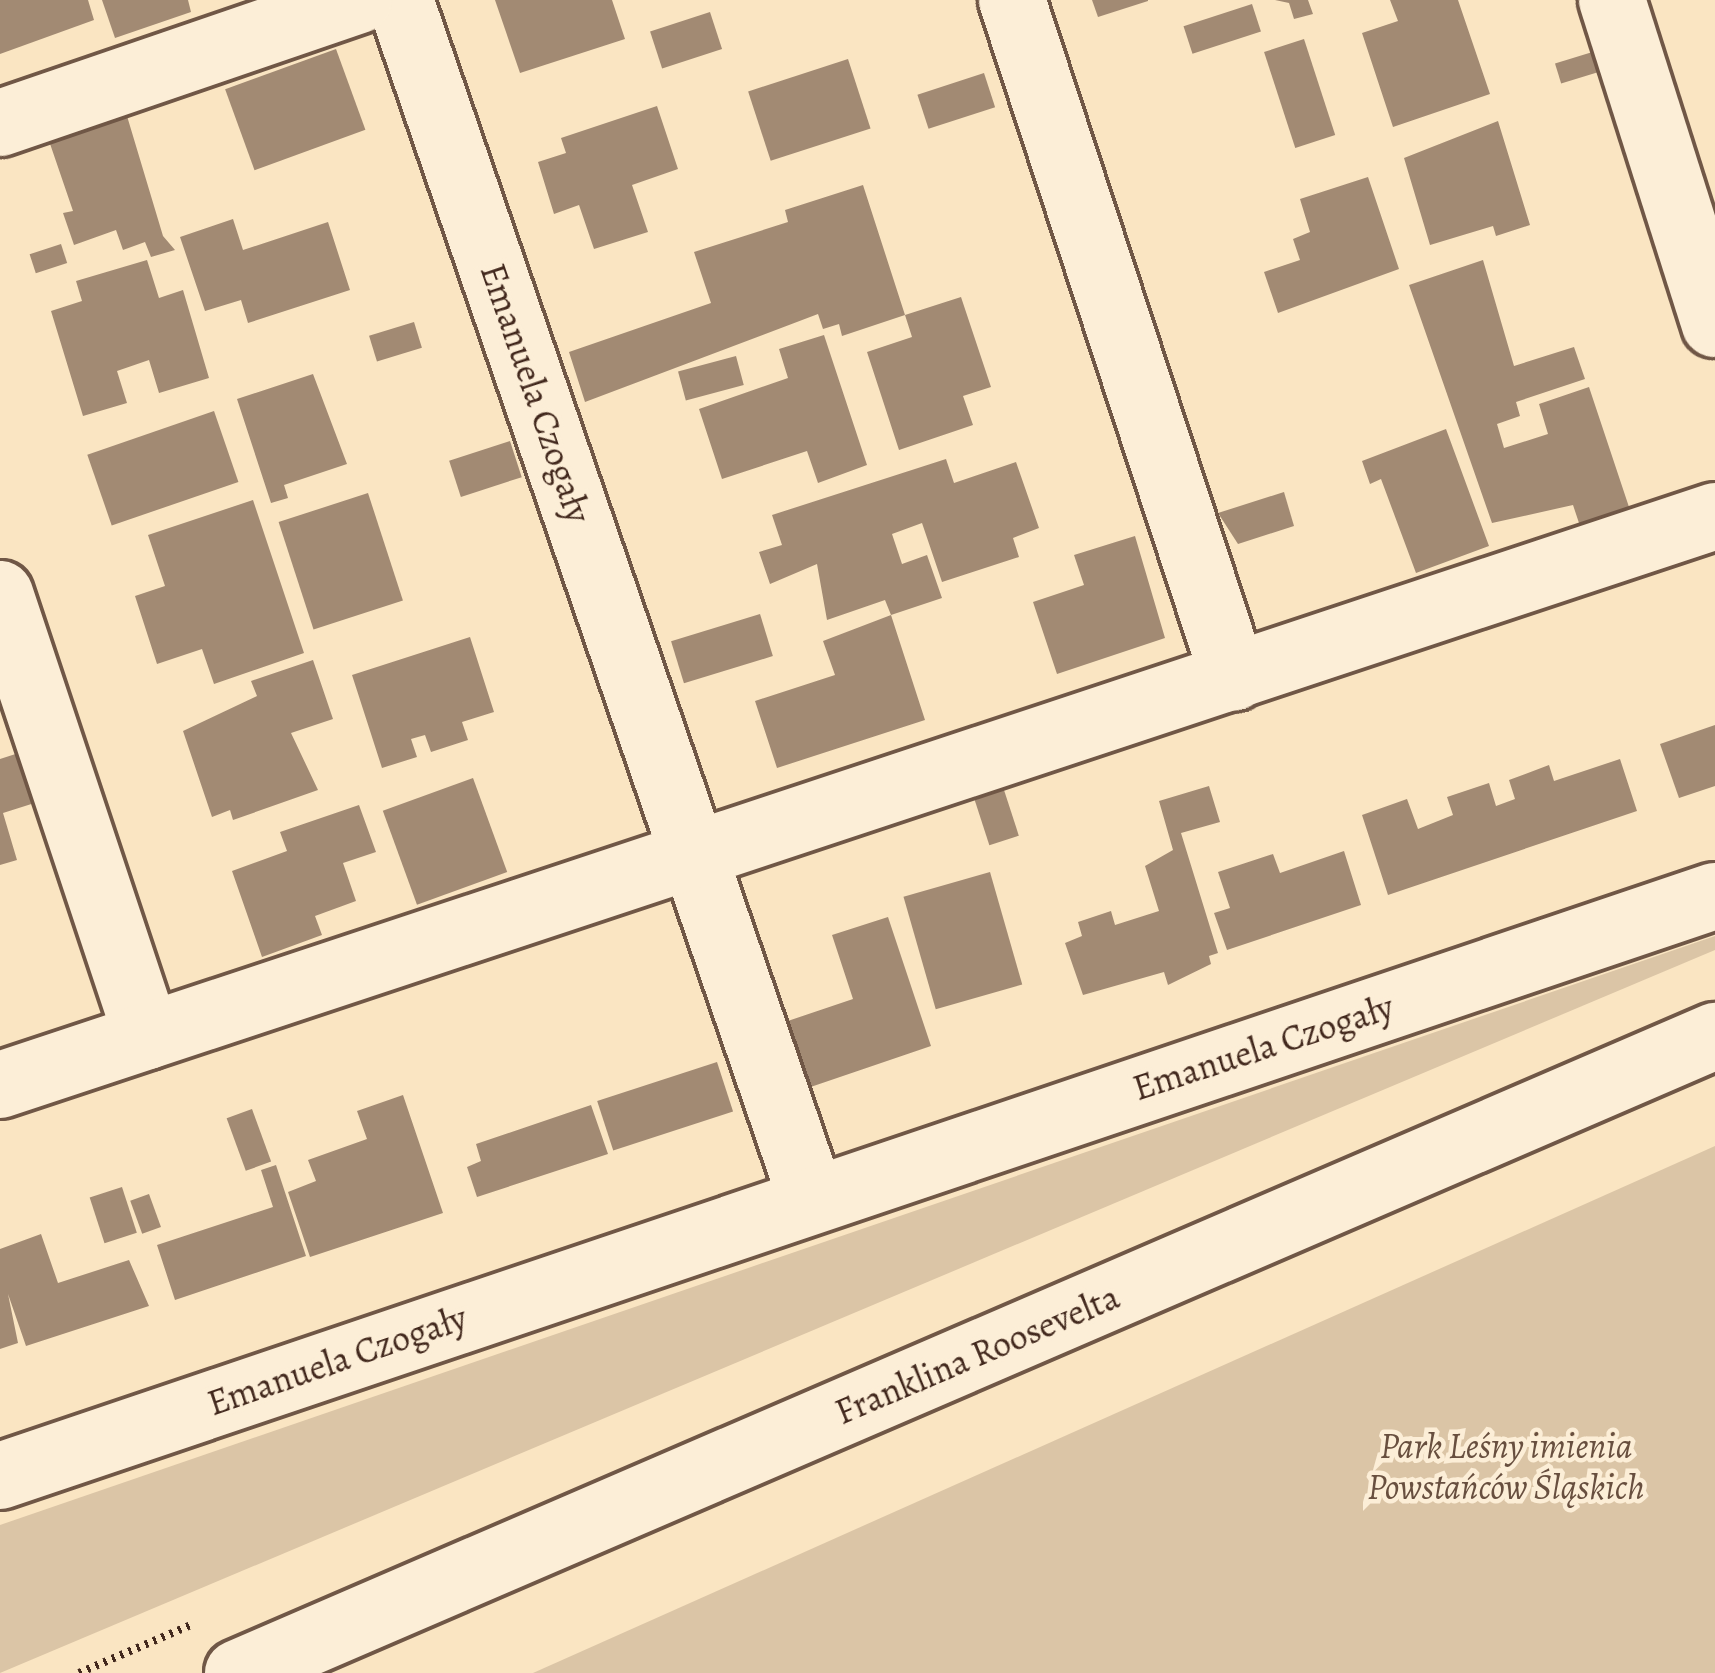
<!DOCTYPE html>
<meta charset="utf-8">
<style>
body{margin:0}
#map{position:relative;width:1715px;height:1673px;overflow:hidden;background:#fae5c2;font-family:Alegreya,serif}
div>[style]{position:absolute}
.green>*{inset:0;background:#dbc5a6}
.building>*{inset:0;background:#a28a73;transform-origin:0 0}
.path>*{height:8px;margin-top:-4px;transform-origin:0;background:repeating-linear-gradient(90deg,#42281d 0 3px,transparent 0 9px)}
.roads{filter:drop-shadow(3px 0 #705746) drop-shadow(-3px 0 #705746) drop-shadow(0 3px #705746) drop-shadow(0 -3px #705746)}
.minor>*{height:66px;margin:-33px;padding:0 33px;transform-origin:33px;border-radius:33px;background:#fceed7}
.tertiary>*{height:66px;margin:-33px;padding:0 33px;transform-origin:33px;border-radius:33px;background:#fceed7}
span{translate:-50% -50%;white-space:nowrap;text-align:center;line-height:1.15;-webkit-text-stroke:9px #fceed7;paint-order:stroke}
.street-label{font-size:36px;color:#42281d}
.park-label{font-size:36px;color:#684f3f;font-style:italic}
</style>
<div id="map">
<div class="green">
<div style="clip-path:polygon(1715px 936px,1715px 950px,0 1673px,0 1525px)"></div>
<div style="clip-path:polygon(1715px 1146px,1715px 1673px,533px 1673px)"></div>
</div>
<div class="building">
<div style="clip-path:polygon(0 0,88px 0,94px 20px,0 54px)"></div>
<div style="clip-path:polygon(102px 0,188px 0,191px 12px,115px 38px)"></div>
<div style="clip-path:polygon(495px 0,612px 0,625px 39px,520px 73px)"></div>
<div style="clip-path:polygon(1092px 0,1148px 0,1148px 1px,1098px 17px)"></div>
<div style="clip-path:polygon(1275px 0,1308px 0,1313px 14px,1294px 19px,1289px 3px)"></div>
<div style="clip-path:polygon(1390px 0,1458px 0,1490px 94px,1393px 127px,1362px 33px,1398px 21px)"></div>
<div style="left:1252px;top:4px;width:29px;height:72px;rotate:72deg"></div>
<div style="left:710px;top:12px;width:39px;height:63px;rotate:72deg"></div>
<div style="left:1304px;top:39px;width:101px;height:42px;rotate:72deg"></div>
<div style="left:336px;top:49px;width:86px;height:118px;rotate:70deg"></div>
<div style="left:1599px;top:50px;width:21px;height:46px;rotate:73deg"></div>
<div style="left:848px;top:59px;width:73px;height:105px;rotate:72deg"></div>
<div style="left:984px;top:73px;width:36px;height:70px;rotate:72deg"></div>
<div style="clip-path:polygon(124px 106px,163px 236px,175px 250px,151px 257px,145px 242px,123px 250px,116px 230px,74px 245px,63px 213px,73px 211px,46px 132px)"></div>
<div style="clip-path:polygon(657px 106px,678px 169px,632px 185px,648px 232px,594px 249px,579px 205px,554px 214px,538px 162px,566px 153px,561px 138px)"></div>
<div style="clip-path:polygon(1498px 121px,1530px 225px,1496px 236px,1493px 226px,1430px 245px,1404px 158px)"></div>
<div style="clip-path:polygon(1368px 177px,1399px 269px,1278px 313px,1264px 272px,1300px 260px,1293px 239px,1310px 232px,1300px 199px)"></div>
<div style="clip-path:polygon(863px 185px,905px 315px,842px 336px,839px 324px,823px 329px,818px 314px,585px 402px,569px 352px,711px 303px,694px 252px,788px 222px,785px 210px)"></div>
<div style="clip-path:polygon(233px 219px,243px 250px,328px 222px,350px 290px,248px 323px,241px 300px,205px 311px,180px 237px)"></div>
<div style="left:61px;top:244px;width:20px;height:33px;rotate:72deg"></div>
<div style="clip-path:polygon(147px 260px,159px 298px,183px 290px,209px 378px,159px 393px,149px 360px,117px 371px,127px 403px,83px 416px,51px 311px,82px 301px,76px 281px)"></div>
<div style="clip-path:polygon(1483px 260px,1514px 366px,1574px 347px,1585px 379px,1516px 402px,1520px 416px,1497px 424px,1504px 448px,1548px 434px,1539px 404px,1589px 387px,1630px 510px,1580px 526px,1573px 505px,1492px 523px,1409px 285px)"></div>
<div style="clip-path:polygon(961px 297px,991px 387px,963px 396px,973px 425px,899px 450px,867px 352px,912px 337px,905px 315px)"></div>
<div style="left:414px;top:322px;width:27px;height:47px;rotate:73deg"></div>
<div style="clip-path:polygon(824px 335px,867px 465px,818px 483px,807px 451px,722px 479px,699px 409px,788px 378px,779px 349px)"></div>
<div style="left:736px;top:356px;width:30px;height:60px;rotate:75deg"></div>
<div style="clip-path:polygon(313px 374px,347px 464px,284px 485px,288px 498px,271px 503px,237px 399px)"></div>
<div style="left:214px;top:411px;width:75px;height:134px;rotate:71deg"></div>
<div style="clip-path:polygon(1446px 429px,1489px 546px,1416px 573px,1381px 479px,1370px 484px,1362px 461px)"></div>
<div style="left:510px;top:441px;width:38px;height:64px;rotate:72deg"></div>
<div style="clip-path:polygon(946px 459px,954px 483px,1016px 462px,1039px 528px,1013px 538px,1019px 557px,942px 582px,922px 523px,892px 534px,902px 564px,927px 555px,942px 598px,891px 615px,925px 720px,777px 768px,755px 701px,835px 675px,823px 641px,891px 615px,885px 600px,827px 620px,817px 564px,770px 584px,759px 552px,782px 545px,772px 515px)"></div>
<div style="clip-path:polygon(1284px 492px,1294px 526px,1238px 544px,1218px 513px)"></div>
<div style="left:368px;top:493px;width:113px;height:94px;rotate:72deg"></div>
<div style="clip-path:polygon(253px 500px,304px 653px,214px 684px,202px 649px,157px 664px,135px 596px,165px 586px,148px 535px)"></div>
<div style="clip-path:polygon(1135px 536px,1165px 638px,1057px 674px,1033px 602px,1084px 585px,1074px 555px)"></div>
<div style="left:760px;top:614px;width:44px;height:93px;rotate:73deg"></div>
<div style="clip-path:polygon(470px 637px,494px 712px,462px 722px,468px 740px,431px 752px,425px 735px,411px 739px,417px 757px,382px 768px,352px 675px)"></div>
<div style="clip-path:polygon(313px 660px,333px 719px,291px 733px,318px 790px,233px 820px,230px 810px,212px 817px,183px 731px,257px 696px,251px 681px)"></div>
<div style="clip-path:polygon(1715px 725px,1715px 786px,1679px 798px,1660px 744px)"></div>
<div style="clip-path:polygon(28px 750px,44px 800px,3px 813px,17px 860px,0 865px,0 759px)"></div>
<div style="clip-path:polygon(1620px 759px,1637px 811px,1388px 895px,1362px 815px,1407px 799px,1418px 829px,1453px 815px,1447px 797px,1489px 783px,1496px 806px,1515px 799px,1509px 780px,1549px 765px,1554px 781px)"></div>
<div style="left:473px;top:778px;width:100px;height:96px;rotate:70deg"></div>
<div style="clip-path:polygon(1209px 786px,1220px 822px,1181px 833px,1218px 953px,1209px 956px,1211px 964px,1168px 985px,1164px 972px,1083px 995px,1065px 943px,1082px 936px,1078px 922px,1111px 911px,1115px 925px,1159px 911px,1145px 866px,1173px 850px,1159px 801px)"></div>
<div style="left:1004px;top:790px;width:48px;height:31px;rotate:72deg"></div>
<div style="clip-path:polygon(359px 805px,376px 852px,343px 863px,356px 901px,315px 916px,322px 935px,262px 957px,232px 871px,287px 851px,280px 832px)"></div>
<div style="clip-path:polygon(1344px 851px,1361px 905px,1227px 950px,1214px 913px,1230px 908px,1218px 872px,1273px 854px,1280px 873px)"></div>
<div style="left:990px;top:872px;width:117px;height:90px;rotate:74deg"></div>
<div style="clip-path:polygon(888px 917px,931px 1046px,793px 1093px,770px 1027px,853px 999px,832px 935px)"></div>
<div style="left:717px;top:1062px;width:52px;height:126px;rotate:72deg"></div>
<div style="clip-path:polygon(403px 1095px,443px 1213px,310px 1257px,288px 1192px,316px 1181px,308px 1160px,367px 1139px,357px 1111px)"></div>
<div style="clip-path:polygon(591px 1105px,608px 1154px,477px 1197px,467px 1167px,481px 1161px,476px 1144px)"></div>
<div style="left:252px;top:1109px;width:56px;height:27px;rotate:70deg"></div>
<div style="clip-path:polygon(276px 1165px,306px 1256px,175px 1300px,157px 1245px,273px 1207px,261px 1170px)"></div>
<div style="left:122px;top:1187px;width:48px;height:34px;rotate:72deg"></div>
<div style="left:149px;top:1194px;width:35px;height:20px;rotate:70deg"></div>
<div style="clip-path:polygon(41px 1234px,58px 1283px,129px 1260px,149px 1306px,26px 1346px,8px 1294px,18px 1343px,0 1349px,0 1249px)"></div>
</div>
<div class="path">
<div style="left:79px;top:1673px;width:122px;rotate:-23.2deg"></div>
</div>
<div class="roads">
<div class="minor">
<div style="left:400px;top:0;width:1266px;rotate:71.05deg"></div>
<div style="left:1012px;top:0;width:713px;rotate:71.87deg"></div>
<div style="left:1612px;top:0;width:340px;rotate:72.4deg"></div>
<div style="left:0;top:123px;width:379px;rotate:-18.9deg"></div>
<div style="left:0;top:594px;width:466px;rotate:71.6deg"></div>
<div style="left:0;top:1085px;width:1807px;rotate:-18.35deg"></div>
<div style="left:0;top:1476px;width:1810px;rotate:-18.69deg"></div>
</div>
<div class="tertiary">
<div style="left:238px;top:1673px;width:1609px;rotate:-23.33deg"></div>
</div>
</div>
<div class="street-label">
<span style="left:536px;top:393px;rotate:71deg">Emanuela Czogały</span>
<span style="left:1263px;top:1047px;rotate:-18deg">Emanuela Czogały</span>
<span style="left:977px;top:1354px;rotate:-23deg">Franklina Roosevelta</span>
<span style="left:337px;top:1360px;rotate:-19deg">Emanuela Czogały</span>
</div>
<div class="park-label">
<span style="left:1506px;top:1466px">Park Leśny imienia<br>Powstańców Śląskich</span>
</div>
</div>
